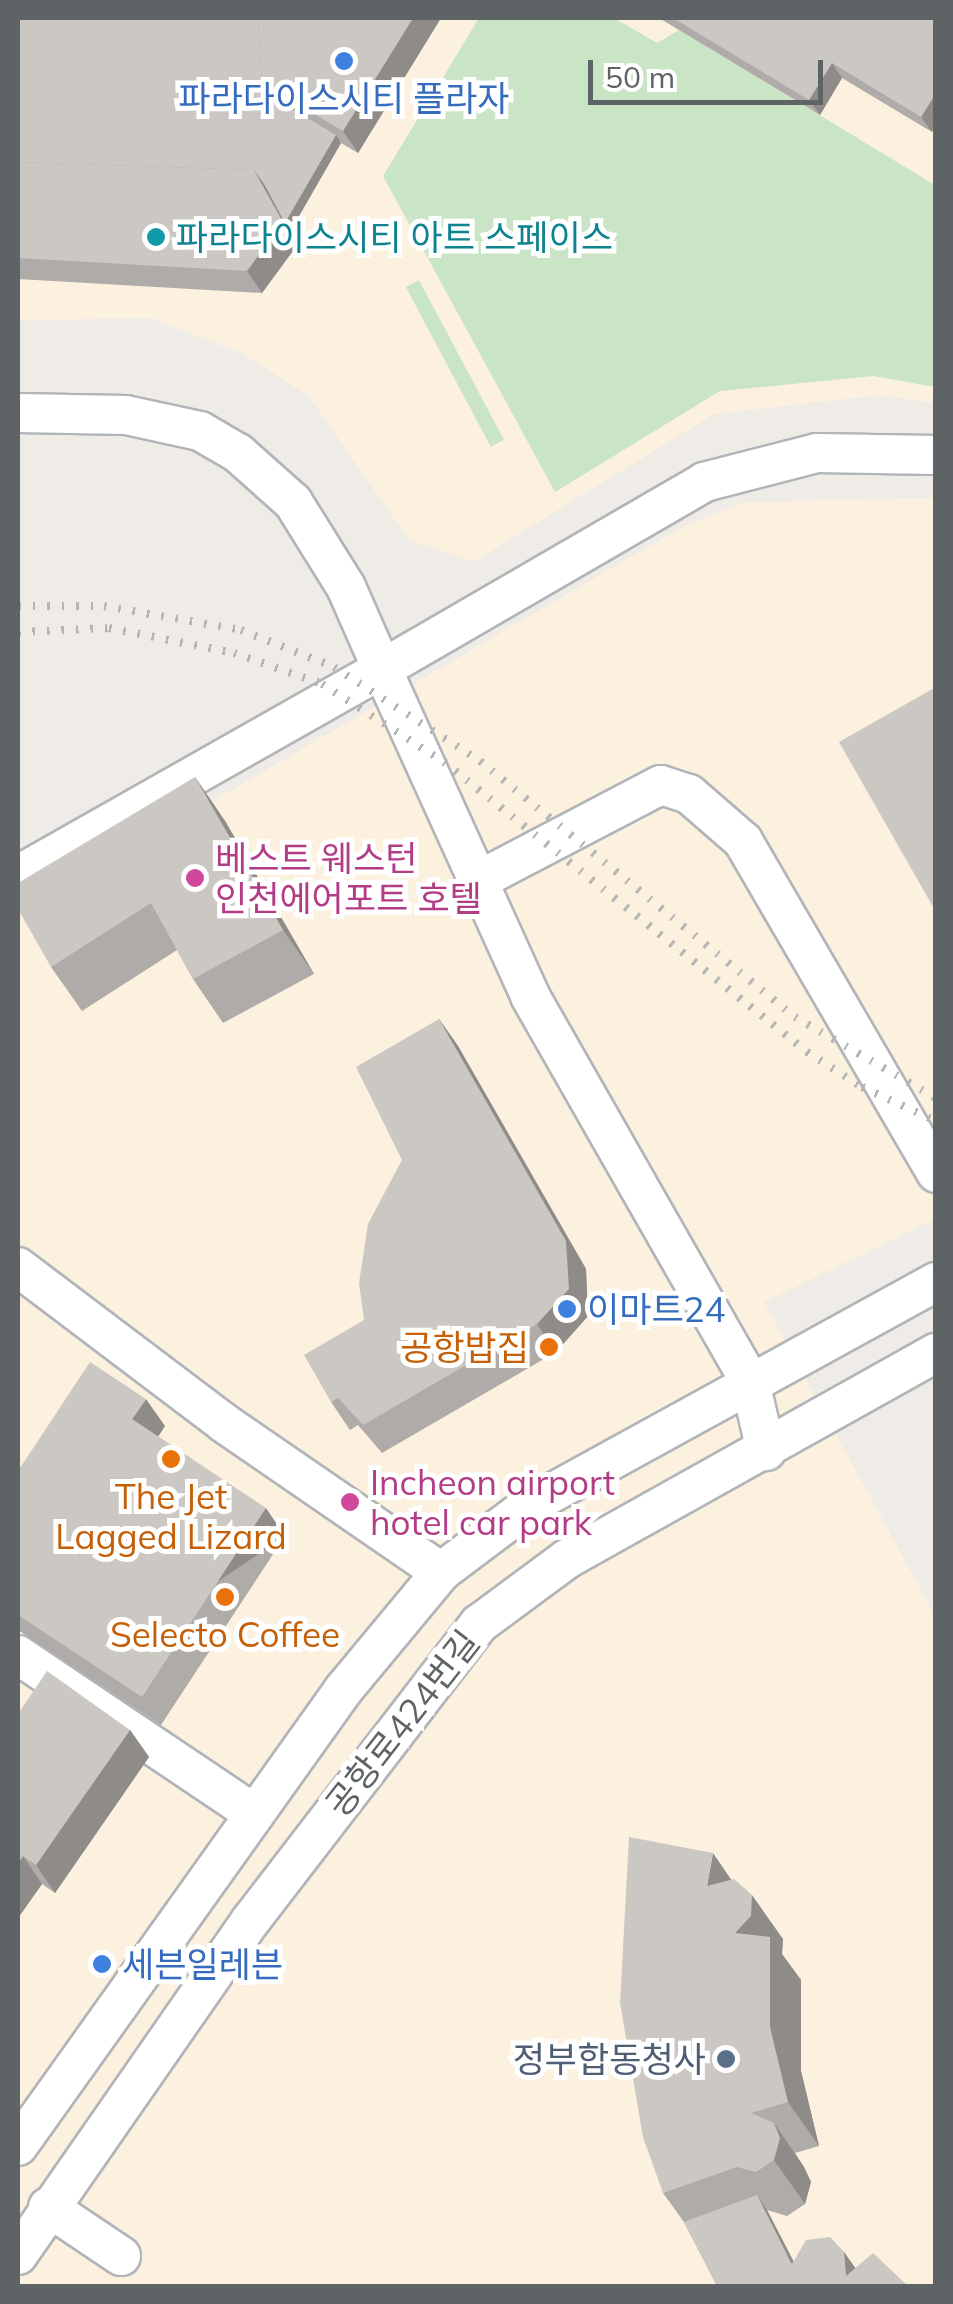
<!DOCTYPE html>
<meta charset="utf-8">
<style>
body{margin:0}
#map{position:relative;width:953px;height:2304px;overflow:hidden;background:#efece7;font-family:Mulish,"Noto Sans KR",sans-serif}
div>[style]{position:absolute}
.commercial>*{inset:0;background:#fcf1df}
.green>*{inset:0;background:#c9e5c5;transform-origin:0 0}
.roads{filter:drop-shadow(2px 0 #b2b5b8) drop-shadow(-2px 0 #b2b5b8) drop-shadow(0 2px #b2b5b8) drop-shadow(0 -2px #b2b5b8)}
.minor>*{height:38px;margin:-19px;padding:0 19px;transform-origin:19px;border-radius:19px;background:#fff}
.rail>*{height:8px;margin-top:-4px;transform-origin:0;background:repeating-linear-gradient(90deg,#b4b5b6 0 2.5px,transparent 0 14.5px)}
.wall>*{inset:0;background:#afaba8}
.shaded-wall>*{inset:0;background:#8e8b88;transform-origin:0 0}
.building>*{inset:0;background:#cbc7c3}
.dots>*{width:28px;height:28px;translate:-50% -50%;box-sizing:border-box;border:5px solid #fff;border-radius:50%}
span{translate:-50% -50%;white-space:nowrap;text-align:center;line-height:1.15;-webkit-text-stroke:10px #fff;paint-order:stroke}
.shop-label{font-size:35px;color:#366cbe}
.left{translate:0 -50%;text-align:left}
.culture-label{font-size:35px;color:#0d838f}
.hotel-label{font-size:35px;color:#b23c85}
.food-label{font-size:35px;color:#c56008}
.right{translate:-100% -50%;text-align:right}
.street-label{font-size:35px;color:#5e6366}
.service-label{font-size:35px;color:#4e5e75}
.frame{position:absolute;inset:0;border:20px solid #5e6366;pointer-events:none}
.scale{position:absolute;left:588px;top:60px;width:235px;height:45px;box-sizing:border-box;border:5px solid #5e6366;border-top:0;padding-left:12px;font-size:30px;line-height:35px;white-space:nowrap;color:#5e6366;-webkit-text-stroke:8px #fff;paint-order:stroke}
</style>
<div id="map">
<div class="commercial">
<div style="clip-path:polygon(18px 18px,935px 18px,935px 403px,879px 395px,714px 414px,473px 562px,409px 540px,308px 395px,241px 353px,151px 318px,18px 320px)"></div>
<div style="clip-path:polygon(935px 498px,935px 1219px,764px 1302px,935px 1616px,935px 2286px,18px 2286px,18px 915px,684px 526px,746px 502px)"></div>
</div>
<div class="green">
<div style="clip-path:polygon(479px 18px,614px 18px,657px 43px,679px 30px,935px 185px,935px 387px,873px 376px,720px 391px,555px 492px,383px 176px)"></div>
<div style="left:419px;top:280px;width:181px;height:15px;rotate:62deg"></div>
</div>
<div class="roads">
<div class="minor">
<div style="left:18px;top:413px;width:108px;rotate:1.1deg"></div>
<div style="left:126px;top:415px;width:76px;rotate:12.2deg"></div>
<div style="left:200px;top:431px;width:44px;rotate:30.1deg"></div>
<div style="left:238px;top:453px;width:74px;rotate:41.7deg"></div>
<div style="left:293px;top:502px;width:100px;rotate:58.1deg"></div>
<div style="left:346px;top:587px;width:90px;rotate:66.3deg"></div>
<div style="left:382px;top:669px;width:372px;rotate:-30.1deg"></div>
<div style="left:704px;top:482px;width:117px;rotate:-14.4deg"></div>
<div style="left:817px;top:453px;width:119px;rotate:1deg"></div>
<div style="left:18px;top:875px;width:418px;rotate:-29.5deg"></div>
<div style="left:382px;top:669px;width:359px;rotate:65.6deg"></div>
<div style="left:530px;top:996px;width:444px;rotate:60.3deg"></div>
<div style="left:750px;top:1382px;width:71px;rotate:76.9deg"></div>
<div style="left:481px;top:879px;width:203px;rotate:-27.6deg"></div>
<div style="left:661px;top:785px;width:29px;rotate:18deg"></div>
<div style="left:689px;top:794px;width:72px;rotate:41deg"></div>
<div style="left:743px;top:841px;width:384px;rotate:59.8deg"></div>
<div style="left:18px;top:1267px;width:258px;rotate:37.1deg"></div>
<div style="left:224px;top:1423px;width:263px;rotate:34.5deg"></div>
<div style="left:18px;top:1655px;width:285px;rotate:33.9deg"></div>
<div style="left:18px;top:2146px;width:561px;rotate:-54.5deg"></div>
<div style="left:344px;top:1689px;width:152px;rotate:-50.3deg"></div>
<div style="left:441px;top:1572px;width:111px;rotate:-37deg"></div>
<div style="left:530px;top:1505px;width:463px;rotate:-28.8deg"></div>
<div style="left:48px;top:2207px;width:88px;rotate:33.9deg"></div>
<div style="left:18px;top:2255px;width:408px;rotate:-55.2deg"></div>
<div style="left:251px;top:1920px;width:374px;rotate:-52.4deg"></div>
<div style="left:479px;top:1624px;width:109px;rotate:-36.5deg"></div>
<div style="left:567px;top:1559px;width:423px;rotate:-29.2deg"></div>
</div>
</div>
<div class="rail">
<div style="left:18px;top:606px;width:86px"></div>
<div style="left:104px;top:606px;width:139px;rotate:9.9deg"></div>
<div style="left:241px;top:630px;width:100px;rotate:21.7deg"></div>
<div style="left:334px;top:667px;width:174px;rotate:32.8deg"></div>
<div style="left:480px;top:761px;width:406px;rotate:39.1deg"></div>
<div style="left:795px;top:1017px;width:163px;rotate:29.9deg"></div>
<div style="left:18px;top:632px;width:91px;rotate:-2.5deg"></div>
<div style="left:109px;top:628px;width:127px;rotate:11.3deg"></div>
<div style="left:234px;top:653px;width:93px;rotate:19.4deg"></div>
<div style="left:322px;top:684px;width:145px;rotate:32.6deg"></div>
<div style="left:444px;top:762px;width:465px;rotate:38.6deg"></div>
<div style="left:807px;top:1052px;width:65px;rotate:32.5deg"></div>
<div style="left:862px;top:1087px;width:81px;rotate:24.7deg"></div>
</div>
<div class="wall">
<div style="clip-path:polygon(18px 18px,441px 18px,358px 153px,341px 143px,291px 230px,298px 244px,262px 293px,18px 279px)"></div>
<div style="clip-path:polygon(659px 18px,936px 18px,932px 132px,842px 78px,820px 115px)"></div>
<div style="clip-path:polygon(195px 777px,225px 821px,314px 974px,223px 1023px,193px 979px,177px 950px,82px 1011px,51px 967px)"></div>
<div style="clip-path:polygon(439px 1019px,458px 1046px,586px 1269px,588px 1316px,556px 1352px,382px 1453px,358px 1425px,350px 1430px,331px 1402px,364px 1320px,402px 1160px)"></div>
<div style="clip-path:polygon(165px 1426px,158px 1437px,285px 1536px,161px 1725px,18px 1630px,18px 1471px)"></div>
<div style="clip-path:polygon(18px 1714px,130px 1730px,149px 1757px,55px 1893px,42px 1884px,18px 1918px)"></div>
<div style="clip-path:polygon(731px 1880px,783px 1939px,782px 1954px,801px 1980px,801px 2071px,819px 2146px,795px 2153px,804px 2167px,811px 2182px,805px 2204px,787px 2216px,767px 2210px,794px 2262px,844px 2252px,855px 2268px,908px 2286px,717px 2286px,684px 2222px,663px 2193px)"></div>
</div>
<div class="shaded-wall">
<div style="clip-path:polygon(413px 18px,441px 18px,358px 153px,343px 131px)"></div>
<div style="clip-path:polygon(832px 63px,842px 78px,820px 115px,809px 100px)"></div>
<div style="clip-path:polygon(936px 93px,936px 125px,932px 132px,921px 117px)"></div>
<div style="clip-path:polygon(336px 135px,341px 143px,291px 230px,298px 244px,262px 293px,247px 271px,254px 170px)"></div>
<div style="clip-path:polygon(195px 777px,225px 821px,314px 974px,283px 930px)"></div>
<div style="clip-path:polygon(439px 1019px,458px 1046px,586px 1269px,588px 1316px,556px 1352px,537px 1324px)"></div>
<div style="clip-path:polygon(146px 1399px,165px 1426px,151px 1447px,132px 1419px)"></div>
<div style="left:266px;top:1508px;width:34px;height:226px;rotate:56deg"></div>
<div style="clip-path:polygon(130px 1730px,149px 1757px,55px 1893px,36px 1865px)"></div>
<div style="clip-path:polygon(713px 1853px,743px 1897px,707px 1886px)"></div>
<div style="clip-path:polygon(23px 1856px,42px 1884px,18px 1918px,18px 1864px)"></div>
<div style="clip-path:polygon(752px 1895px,783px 1939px,782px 1954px,801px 1980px,801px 2071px,819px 2146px,788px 2102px,735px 1933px)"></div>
<div style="clip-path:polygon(774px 2123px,804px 2167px,811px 2182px,805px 2204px,774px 2160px)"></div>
<div style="clip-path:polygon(757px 2195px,767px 2210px,806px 2286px,796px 2272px)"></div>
<div style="clip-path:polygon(844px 2252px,868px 2286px,846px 2276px)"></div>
</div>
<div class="building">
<div style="clip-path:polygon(18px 18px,258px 18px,262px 83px,272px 97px,336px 135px,285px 223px,264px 184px,254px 170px,18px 162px)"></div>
<div style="clip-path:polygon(258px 18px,413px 18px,343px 131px,262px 83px)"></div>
<div style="clip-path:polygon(673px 18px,936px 18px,936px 93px,921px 117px,832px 63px,809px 100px)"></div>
<div style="clip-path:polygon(18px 162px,254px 170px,283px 222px,247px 271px,18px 258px)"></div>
<div style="clip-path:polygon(936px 687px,936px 912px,839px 742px)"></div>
<div style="clip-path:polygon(195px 777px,283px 930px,193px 979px,151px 903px,51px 967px,18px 909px,18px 883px)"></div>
<div style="clip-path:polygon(439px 1019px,566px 1241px,569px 1289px,537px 1324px,363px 1425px,338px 1398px,331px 1402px,304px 1355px,364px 1320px,359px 1283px,368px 1224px,402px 1160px,356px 1067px)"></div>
<div style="clip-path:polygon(90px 1362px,146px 1399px,132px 1419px,266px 1508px,142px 1697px,18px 1615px,18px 1471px)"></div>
<div style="clip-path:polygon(47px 1671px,130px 1730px,36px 1865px,23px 1856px,18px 1864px,18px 1714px)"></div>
<div style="clip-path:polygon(629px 1837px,713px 1853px,707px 1886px,734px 1879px,752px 1895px,751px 1916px,735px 1933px,770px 1937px,770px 2027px,788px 2102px,751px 2113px,774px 2123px,780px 2138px,774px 2160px,756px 2172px,737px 2167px,663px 2193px,643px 2137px,620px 2003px)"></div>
<div style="clip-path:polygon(757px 2195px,790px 2261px,776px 2243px,728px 2286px,717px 2286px,684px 2222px)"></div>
<div style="clip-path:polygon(830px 2237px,844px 2252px,846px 2276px,873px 2253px,908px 2286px,728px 2286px,776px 2243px,792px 2264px,806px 2240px)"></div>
</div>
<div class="dots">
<div style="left:344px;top:61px;background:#3f7fe0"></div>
<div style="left:156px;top:237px;background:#0f9aa8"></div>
<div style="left:195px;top:878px;background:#d1479c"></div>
<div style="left:567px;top:1309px;background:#3f7fe0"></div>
<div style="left:549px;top:1347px;background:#e8710a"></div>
<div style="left:171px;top:1459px;background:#e8710a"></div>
<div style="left:350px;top:1502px;background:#d1479c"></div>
<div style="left:225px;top:1597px;background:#e8710a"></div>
<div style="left:102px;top:1964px;background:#3f7fe0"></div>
<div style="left:726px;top:2059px;background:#5c6f8a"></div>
</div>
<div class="shop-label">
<span style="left:344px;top:98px">파라다이스시티 플라자</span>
<span class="left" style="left:587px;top:1309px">이마트24</span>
<span class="left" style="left:122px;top:1964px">세븐일레븐</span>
</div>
<div class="culture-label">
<span class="left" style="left:176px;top:237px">파라다이스시티 아트 스페이스</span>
</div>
<div class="hotel-label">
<span class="left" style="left:215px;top:878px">베스트 웨스턴<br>인천에어포트 호텔</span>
<span class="left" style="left:370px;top:1502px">Incheon airport<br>hotel car park</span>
</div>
<div class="food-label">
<span class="right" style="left:529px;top:1347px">공항밥집</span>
<span style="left:171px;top:1516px">The Jet<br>Lagged Lizard</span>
<span style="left:225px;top:1634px">Selecto Coffee</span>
</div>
<div class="street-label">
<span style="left:402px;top:1723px;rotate:-52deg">공항로424번길</span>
</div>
<div class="service-label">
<span class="right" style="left:706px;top:2059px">정부합동청사</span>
</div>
<div class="frame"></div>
<div class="scale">50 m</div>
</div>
